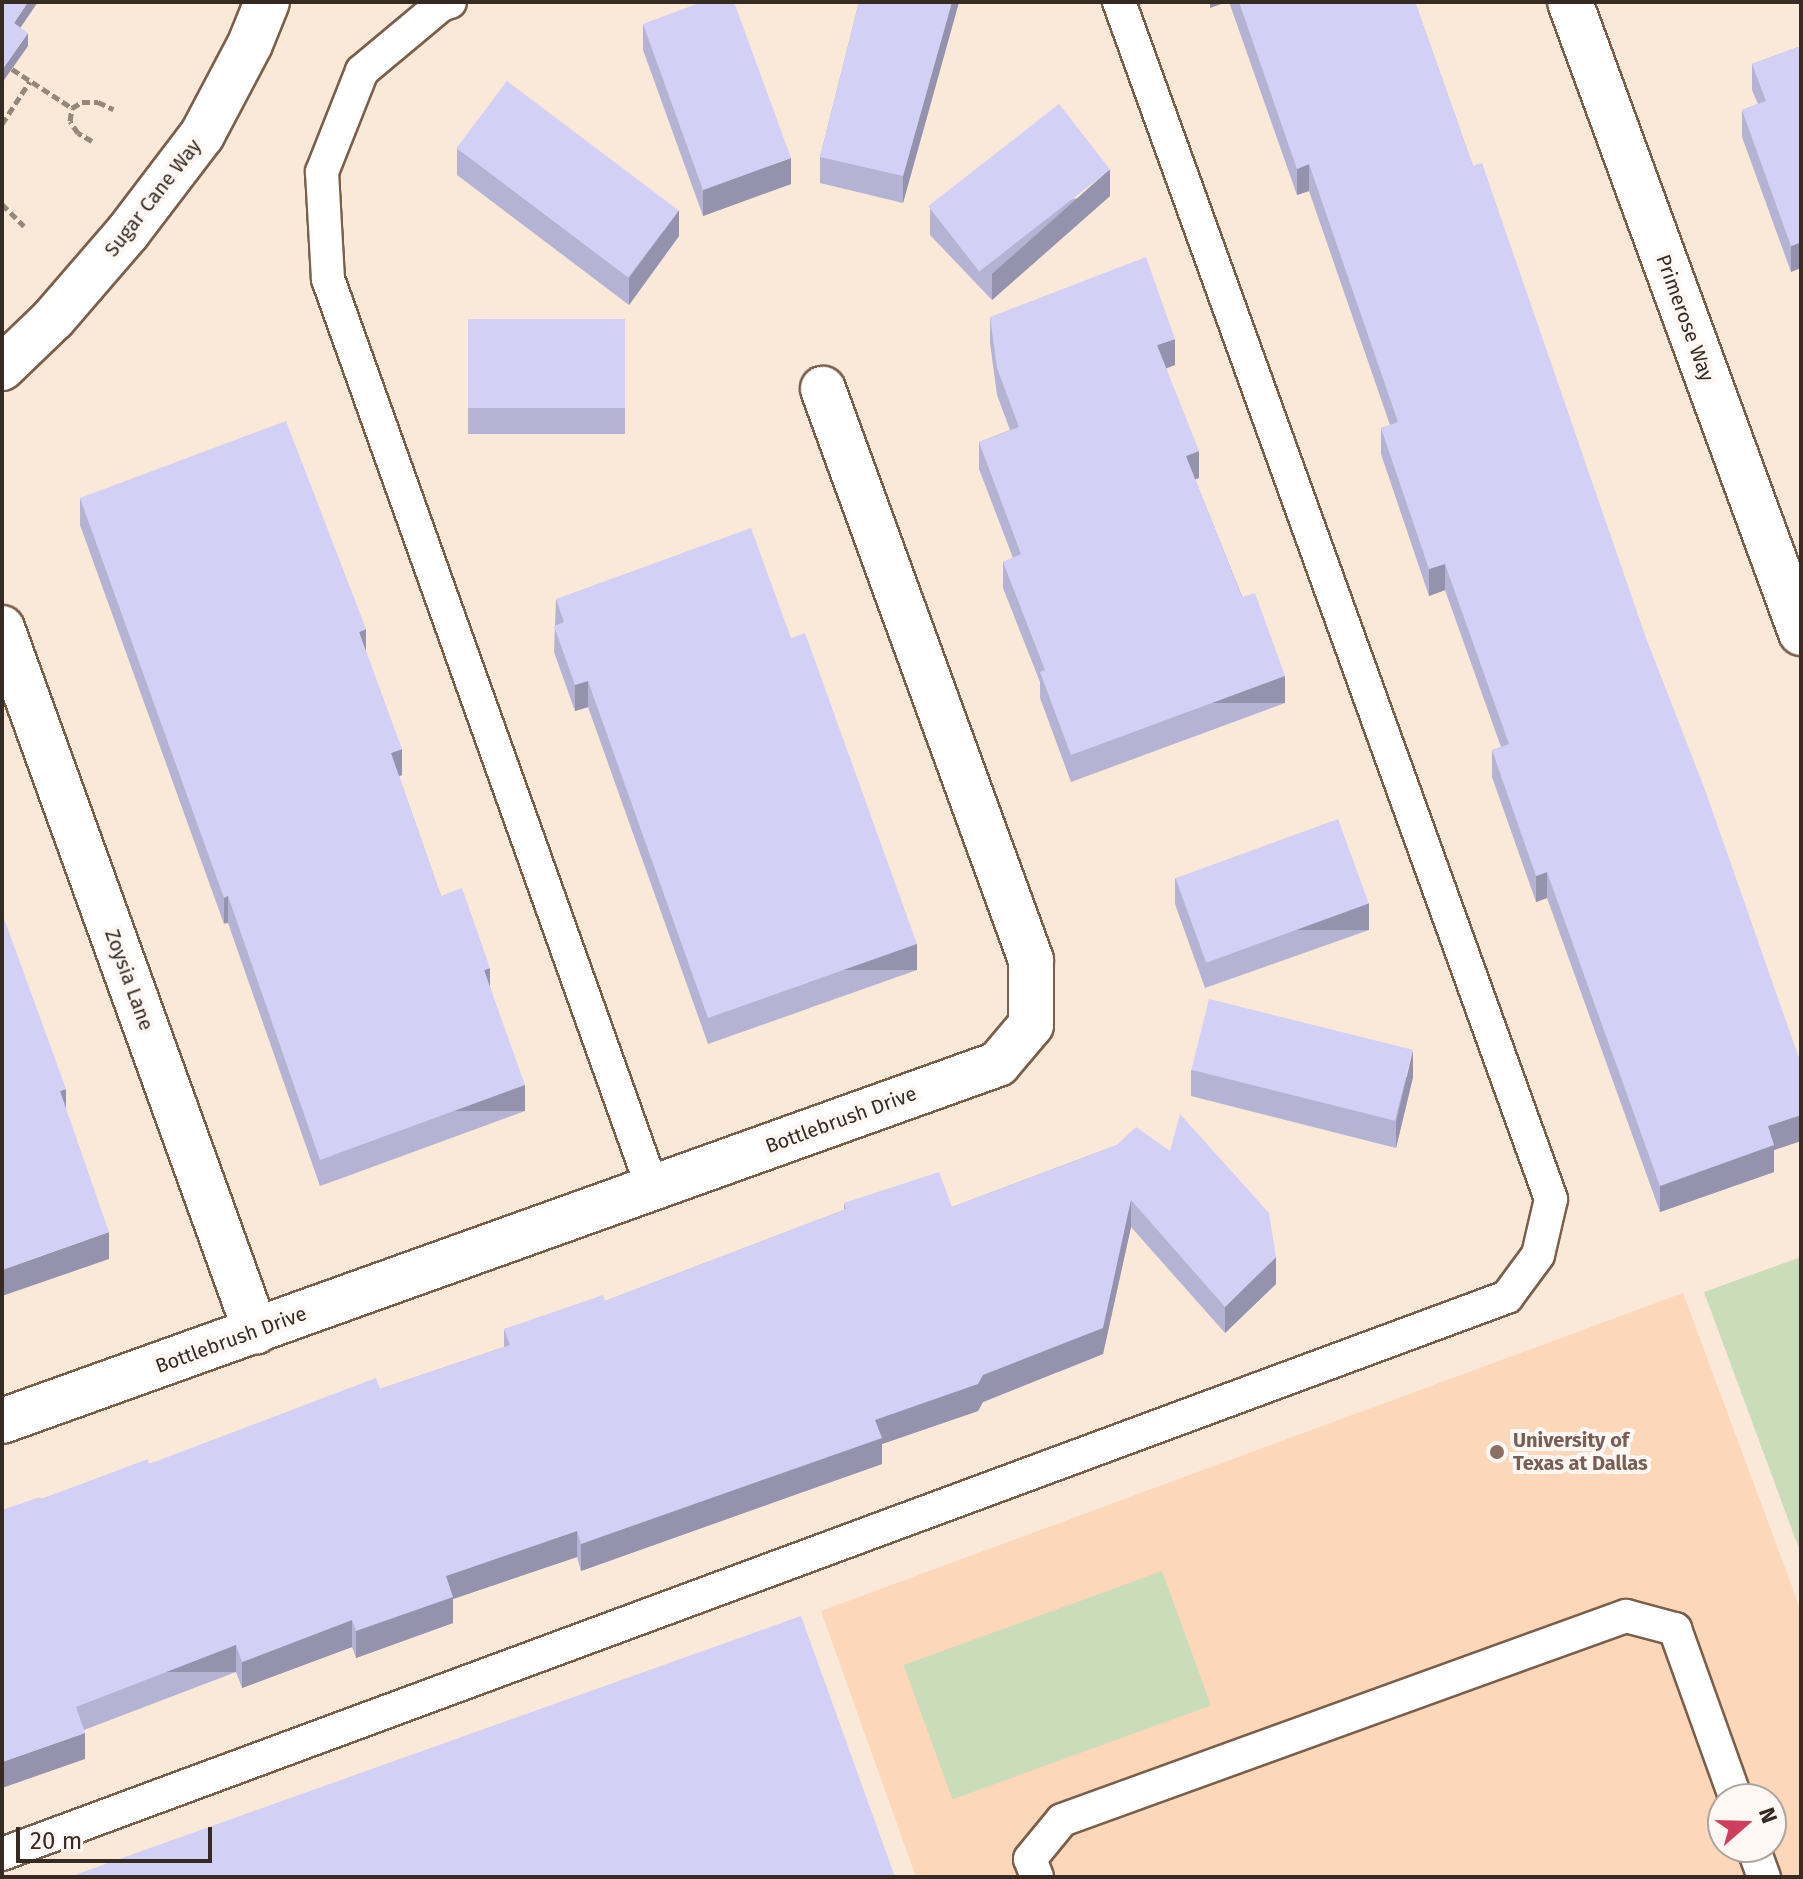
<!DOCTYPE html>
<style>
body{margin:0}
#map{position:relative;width:1803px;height:1879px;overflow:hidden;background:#fae8d9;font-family:"Fira Sans",sans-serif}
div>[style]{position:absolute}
.built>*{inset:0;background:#fcd7ba}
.green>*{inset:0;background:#cbdcba;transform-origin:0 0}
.path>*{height:5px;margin-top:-2.5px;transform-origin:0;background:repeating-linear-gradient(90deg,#96877b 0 8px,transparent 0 12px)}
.roads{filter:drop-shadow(2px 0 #7a5f4b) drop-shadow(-2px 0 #7a5f4b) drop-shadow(0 2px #7a5f4b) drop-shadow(0 -2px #7a5f4b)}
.service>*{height:32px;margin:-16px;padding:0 16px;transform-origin:16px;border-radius:16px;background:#fff}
.minor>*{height:44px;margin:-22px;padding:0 22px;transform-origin:22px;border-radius:22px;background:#fff}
.wall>*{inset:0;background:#b5b3d4;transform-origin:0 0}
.shaded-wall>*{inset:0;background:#9492ac;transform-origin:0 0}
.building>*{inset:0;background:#d3d0f6;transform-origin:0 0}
.dots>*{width:22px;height:22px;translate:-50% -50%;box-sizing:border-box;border:4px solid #fef7f3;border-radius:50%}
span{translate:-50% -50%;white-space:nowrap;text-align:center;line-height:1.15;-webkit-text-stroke:8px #fef7f3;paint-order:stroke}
.street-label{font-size:20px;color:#362b22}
.education-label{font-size:20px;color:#785e54;font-weight:700}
.left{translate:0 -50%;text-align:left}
.frame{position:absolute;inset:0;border:4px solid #362b22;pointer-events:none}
.north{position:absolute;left:1707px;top:1783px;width:80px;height:80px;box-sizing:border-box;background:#fef7f3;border:2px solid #aea59f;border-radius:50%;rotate:70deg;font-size:22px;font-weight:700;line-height:32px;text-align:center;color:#362b22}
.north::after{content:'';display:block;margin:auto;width:28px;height:36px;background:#cf3f5d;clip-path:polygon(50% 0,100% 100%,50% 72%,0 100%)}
.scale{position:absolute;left:16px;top:1827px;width:196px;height:36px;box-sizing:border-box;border:4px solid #362b22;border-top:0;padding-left:10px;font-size:24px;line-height:28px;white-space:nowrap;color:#362b22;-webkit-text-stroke:6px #fef7f3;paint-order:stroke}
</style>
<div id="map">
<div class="built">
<div style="clip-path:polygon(evenodd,1683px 1293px,1801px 1611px,1801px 1877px,916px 1877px,821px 1611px,1683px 1293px,1723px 1799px,1771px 1799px,1771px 1847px,1723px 1847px,1723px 1799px)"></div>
</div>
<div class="green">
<div style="clip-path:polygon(1801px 1257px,1801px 1554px,1704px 1292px)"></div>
<div style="left:1162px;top:1571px;width:143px;height:275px;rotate:70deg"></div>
</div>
<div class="path">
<div style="left:12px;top:69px;width:72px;rotate:33deg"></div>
<div style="left:2px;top:124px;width:51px;rotate:-56.9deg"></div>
<div style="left:92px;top:141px;width:16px;rotate:-150deg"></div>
<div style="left:78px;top:133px;width:14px;rotate:-124deg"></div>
<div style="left:70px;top:121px;width:13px;rotate:-81deg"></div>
<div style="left:72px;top:108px;width:12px;rotate:-31deg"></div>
<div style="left:82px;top:102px;width:16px"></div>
<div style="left:98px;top:102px;width:17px;rotate:25deg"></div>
<div style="left:2px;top:204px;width:31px;rotate:45deg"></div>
</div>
<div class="roads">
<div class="service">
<div style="left:450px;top:2px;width:9px;rotate:162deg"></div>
<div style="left:441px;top:5px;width:103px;rotate:140.1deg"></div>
<div style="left:362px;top:71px;width:109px;rotate:111.6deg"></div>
<div style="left:322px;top:172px;width:107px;rotate:86.8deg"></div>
<div style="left:328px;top:279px;width:964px;rotate:70.36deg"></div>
<div style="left:1753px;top:1847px;width:32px;rotate:70deg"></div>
<div style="left:2px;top:1854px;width:1605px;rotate:-20.31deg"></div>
<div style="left:1507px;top:1297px;width:52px;rotate:-53.6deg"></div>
<div style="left:1538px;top:1255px;width:57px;rotate:-76.9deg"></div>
<div style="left:1551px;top:1199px;width:1273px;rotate:-109.84deg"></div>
<div style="left:1037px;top:1877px;width:19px;rotate:-111deg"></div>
<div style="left:1030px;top:1859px;width:50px;rotate:-50.6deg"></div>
<div style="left:1062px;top:1820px;width:600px;rotate:-19.89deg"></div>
<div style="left:1626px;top:1616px;width:51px;rotate:14.9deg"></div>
<div style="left:1675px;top:1629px;width:181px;rotate:70.3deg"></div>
</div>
<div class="minor">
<div style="left:1570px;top:2px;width:672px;rotate:69.89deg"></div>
<div style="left:2px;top:368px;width:71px;rotate:-43.9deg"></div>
<div style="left:53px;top:319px;width:115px;rotate:-49.2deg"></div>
<div style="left:128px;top:232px;width:122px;rotate:-52.7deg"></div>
<div style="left:202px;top:135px;width:103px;rotate:-62.2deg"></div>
<div style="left:250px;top:44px;width:45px;rotate:-68deg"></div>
<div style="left:2px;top:628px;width:748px;rotate:70.16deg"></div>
<div style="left:2px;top:1421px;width:1058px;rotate:-19.72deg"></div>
<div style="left:998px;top:1064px;width:51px;rotate:-49.8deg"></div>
<div style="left:1031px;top:1025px;width:65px;rotate:-90deg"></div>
<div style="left:1031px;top:960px;width:608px;rotate:-110.02deg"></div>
</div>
</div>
<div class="wall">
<div style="clip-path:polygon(859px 2px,959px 2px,903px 203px,820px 183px,820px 157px)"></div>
<div style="clip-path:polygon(1229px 2px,1415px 2px,1473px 166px,1801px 1064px,1801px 1141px,1774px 1150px,1774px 1172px,1660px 1212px,1547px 898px,1536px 902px,1492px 777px,1492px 750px,1501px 747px,1445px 590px,1429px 596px,1381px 454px,1381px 428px,1390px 425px,1309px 191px,1297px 195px)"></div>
<div style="clip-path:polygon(643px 24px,791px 184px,703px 216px,643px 50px)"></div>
<div style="clip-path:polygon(1801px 46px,1791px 272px,1742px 137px,1742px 110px,1758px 104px,1752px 90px,1752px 64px)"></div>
<div style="clip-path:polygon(457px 149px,679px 236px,629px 305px,457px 175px)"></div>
<div style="clip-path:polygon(1110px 196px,992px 300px,930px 235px,930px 209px)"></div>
<div style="clip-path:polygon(990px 317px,1175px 365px,1166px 368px,1199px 478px,1195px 479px,1285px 703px,1071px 782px,1040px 698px,1040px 682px,1003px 588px,1003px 562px,1013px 558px,979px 469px,979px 442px,1010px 430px,997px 395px,990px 343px)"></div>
<div style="left:468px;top:319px;width:157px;height:115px"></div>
<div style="clip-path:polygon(80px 498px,366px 652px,402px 775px,399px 776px,441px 896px,490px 987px,525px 1111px,320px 1186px,228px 923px,224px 924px,80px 525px)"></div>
<div style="clip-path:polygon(556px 599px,791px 638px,917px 970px,708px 1044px,588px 707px,575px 711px,554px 652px)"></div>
<div style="clip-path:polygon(1175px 878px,1369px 930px,1205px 988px,1175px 904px)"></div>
<div style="clip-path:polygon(1191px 1070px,1413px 1077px,1396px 1148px,1191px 1096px)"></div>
<div style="clip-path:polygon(1117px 1145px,1276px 1284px,1225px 1333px,1131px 1227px,1103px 1354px,983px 1402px,978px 1411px,882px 1444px,882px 1464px,581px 1571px,577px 1557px,453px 1599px,453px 1623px,356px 1658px,352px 1647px,242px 1688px,236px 1672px,84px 1730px,85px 1759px,41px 1499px,380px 1389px,504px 1347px,504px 1329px,605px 1301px,844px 1210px,844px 1203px,952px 1207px)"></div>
</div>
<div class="shaded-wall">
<div style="clip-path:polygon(28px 2px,38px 2px,14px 37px,14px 23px)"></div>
<div style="clip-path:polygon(952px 2px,959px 2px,903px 203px,903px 176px)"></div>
<div style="clip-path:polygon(1210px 2px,1227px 2px,1210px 8px)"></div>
<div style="clip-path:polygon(28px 33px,28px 46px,2px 83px,2px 70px)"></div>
<div style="clip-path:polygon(791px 158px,791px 184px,703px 216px,703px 190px)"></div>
<div style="clip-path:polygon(1309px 164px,1309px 191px,1297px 195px,1297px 169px)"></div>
<div style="clip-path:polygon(1110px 169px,1110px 196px,992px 300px,992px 274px)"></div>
<div style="clip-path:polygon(679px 210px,679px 236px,629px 305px,629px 278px)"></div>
<div style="clip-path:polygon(1801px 242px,1801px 268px,1791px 272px,1791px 246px)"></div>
<div style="clip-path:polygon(1175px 339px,1175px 365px,1157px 372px,1157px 345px)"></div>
<div style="clip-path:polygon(1199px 451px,1199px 478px,1186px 483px,1186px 456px)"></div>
<div style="clip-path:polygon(1445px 564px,1445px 590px,1429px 596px,1429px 569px)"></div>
<div style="clip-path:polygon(366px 629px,366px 656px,359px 632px)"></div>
<div style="left:1285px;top:676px;width:27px;height:228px;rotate:90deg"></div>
<div style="clip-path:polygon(588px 681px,588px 707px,575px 711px,575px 685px)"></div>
<div style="clip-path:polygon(402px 749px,402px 775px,391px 779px,391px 753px)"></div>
<div style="clip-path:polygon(1547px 872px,1547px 898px,1536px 902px,1536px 876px)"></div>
<div style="left:228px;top:896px;width:27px;height:4px;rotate:90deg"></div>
<div style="left:1369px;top:903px;width:27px;height:174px;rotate:90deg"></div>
<div style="left:917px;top:944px;width:26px;height:222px;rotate:90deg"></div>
<div style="clip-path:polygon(490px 968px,490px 994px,484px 970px)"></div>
<div style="clip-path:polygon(1413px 1050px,1413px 1077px,1396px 1148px,1396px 1122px)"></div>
<div style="left:525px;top:1085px;width:26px;height:218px;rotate:90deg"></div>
<div style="clip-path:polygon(66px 1089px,66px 1115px,60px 1091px)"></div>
<div style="clip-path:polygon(1801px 1115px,1801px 1141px,1774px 1150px,1774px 1172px,1660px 1212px,1660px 1186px,1768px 1126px)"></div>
<div style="clip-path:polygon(1131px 1200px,1131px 1227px,1103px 1354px,983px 1402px,978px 1411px,882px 1444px,882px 1464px,581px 1571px,581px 1544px,875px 1420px)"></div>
<div style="clip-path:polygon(109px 1232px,109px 1259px,2px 1296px,2px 1270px)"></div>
<div style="clip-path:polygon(1276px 1257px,1276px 1284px,1225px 1333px,1225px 1307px)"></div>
<div style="clip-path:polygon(577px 1531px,577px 1557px,453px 1599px,453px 1623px,356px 1658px,356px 1631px,446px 1576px)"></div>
<div style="clip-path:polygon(352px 1620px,352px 1647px,242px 1688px,242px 1662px)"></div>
<div style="left:236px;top:1645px;width:27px;height:172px;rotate:90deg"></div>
<div style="clip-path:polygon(85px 1733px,85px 1759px,2px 1788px,2px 1762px)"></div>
</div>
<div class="building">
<div style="clip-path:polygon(2px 2px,28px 2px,14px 23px,28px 33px,2px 70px)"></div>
<div style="clip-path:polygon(702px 2px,734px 2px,791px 158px,703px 190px,643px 24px)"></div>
<div style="clip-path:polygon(859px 2px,952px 2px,903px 176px,820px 157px)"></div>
<div style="clip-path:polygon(1239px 2px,1415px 2px,1473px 166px,1482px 163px,1646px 638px,1704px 787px,1801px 1064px,1801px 1115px,1768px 1126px,1774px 1145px,1660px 1186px,1547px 872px,1536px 876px,1492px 750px,1509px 744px,1445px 564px,1429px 569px,1381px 428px,1398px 422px,1309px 164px,1297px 169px)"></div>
<div style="clip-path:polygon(1801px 46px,1801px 242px,1791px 246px,1742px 110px,1766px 101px,1752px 64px)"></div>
<div style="left:507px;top:81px;width:215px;height:84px;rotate:37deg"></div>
<div style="left:1059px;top:104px;width:83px;height:166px;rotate:52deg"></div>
<div style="clip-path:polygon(1146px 257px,1175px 339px,1157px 345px,1199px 451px,1186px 456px,1242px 597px,1255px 593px,1285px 676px,1071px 755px,1040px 672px,1045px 670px,1003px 562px,1021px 554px,979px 442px,1019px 427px,997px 368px,990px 317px)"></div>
<div style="left:468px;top:319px;width:157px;height:89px"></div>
<div style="clip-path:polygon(286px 421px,366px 629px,359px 632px,402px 749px,391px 753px,441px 896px,462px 888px,490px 968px,484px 970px,525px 1085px,320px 1160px,228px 896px,224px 898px,80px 498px)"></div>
<div style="clip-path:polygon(751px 528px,791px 638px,805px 633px,917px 944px,708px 1018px,588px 681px,575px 685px,554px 626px,564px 622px,556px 599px)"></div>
<div style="left:1338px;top:819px;width:90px;height:173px;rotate:70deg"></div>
<div style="clip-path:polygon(2px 913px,66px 1089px,60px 1091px,109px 1232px,2px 1270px)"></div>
<div style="left:1209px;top:999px;width:210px;height:73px;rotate:14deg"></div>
<div style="clip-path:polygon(1180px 1114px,1269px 1213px,1276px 1257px,1225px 1307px,1131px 1200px,1103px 1328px,983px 1375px,978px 1384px,875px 1420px,882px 1438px,581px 1544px,577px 1531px,446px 1576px,453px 1597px,356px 1631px,352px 1620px,242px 1662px,236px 1645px,76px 1707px,85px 1733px,2px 1762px,2px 1510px,40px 1497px,41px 1499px,148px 1459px,149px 1464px,376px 1378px,380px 1389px,510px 1345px,504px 1329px,603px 1295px,605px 1301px,846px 1209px,844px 1203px,939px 1172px,952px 1207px,1117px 1145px,1136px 1127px,1170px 1151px)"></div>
<div style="clip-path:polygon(801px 1616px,895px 1877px,69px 1877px)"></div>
</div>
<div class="dots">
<div style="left:1497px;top:1452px;background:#8d6e63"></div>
</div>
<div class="street-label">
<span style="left:153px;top:198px;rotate:-52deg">Sugar Cane Way</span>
<span style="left:1685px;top:318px;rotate:70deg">Primerose Way</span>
<span style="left:129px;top:980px;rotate:70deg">Zoysia Lane</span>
<span style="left:841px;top:1120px;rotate:-20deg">Bottlebrush Drive</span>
<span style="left:231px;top:1340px;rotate:-20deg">Bottlebrush Drive</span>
</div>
<div class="education-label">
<span class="left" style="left:1513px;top:1452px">University of<br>Texas at Dallas</span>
</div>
<div class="frame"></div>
<div class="north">N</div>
<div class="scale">20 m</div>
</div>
